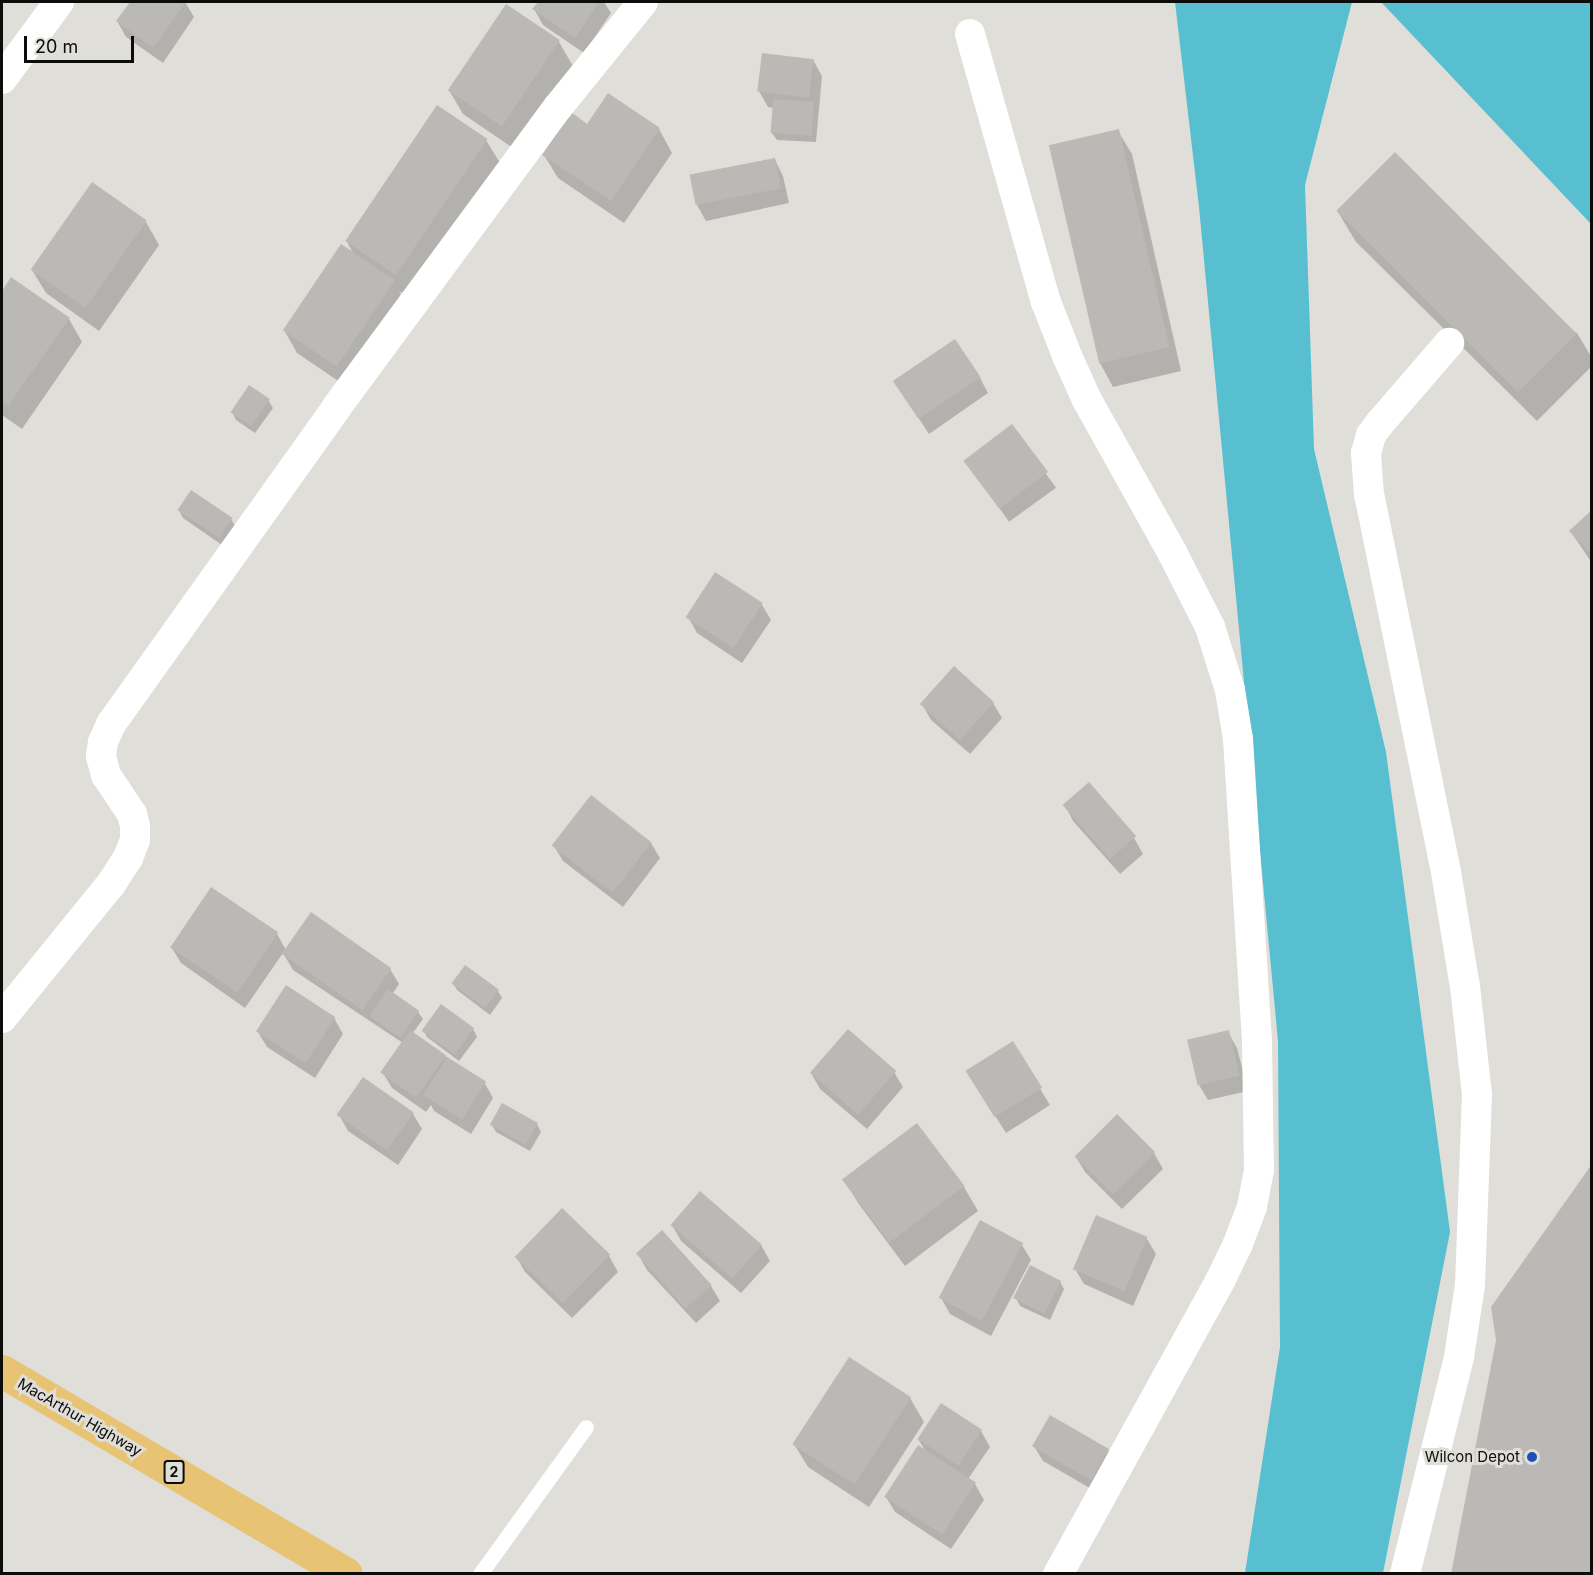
<!DOCTYPE html>
<style>
body{margin:0}
#map{position:relative;width:1593px;height:1575px;overflow:hidden;background:#dfded9;font-family:Inter,sans-serif}
div>[style]{position:absolute}
.water>*{inset:0;background:#57bfd0}
.shadow>*{inset:0;background:#0003;transform-origin:0 0}
.building>*{inset:0;background:#bbb9b5;transform-origin:0 0}
.service>*{height:15px;margin:-7.5px;padding:0 7.5px;transform-origin:7.5px;border-radius:7.5px;background:#fff}
.minor>*{height:30px;margin:-15px;padding:0 15px;transform-origin:15px;border-radius:15px;background:#fff}
.trunk>*{height:33px;margin:-16.5px;padding:0 16.5px;transform-origin:16.5px;border-radius:16.5px;background:#e8c373}
.dots>*{width:16px;height:16px;translate:-50% -50%;box-sizing:border-box;border:3px solid #dfded9;border-radius:50%}
span{translate:-50% -50%;white-space:nowrap;text-align:center;line-height:1.15;-webkit-text-stroke:6px #dfded9;paint-order:stroke}
.shield-label span{padding:2px 4px;background:#dfded9;border:2px solid;border-radius:4px;-webkit-text-stroke-width:0}
.shield-label{font-size:14px;color:#0c0c0a;font-weight:700}
.street-label{font-size:15px;color:#0c0c0a}
.poi-label{font-size:15px;color:#0c0c0a}
.right{translate:-100% -50%;text-align:right}
.frame{position:absolute;inset:0;border:3px solid #0c0c0a;pointer-events:none}
.scale{position:absolute;left:24px;top:36px;width:110px;height:27px;box-sizing:border-box;border:3px solid #0c0c0a;border-top:0;padding-left:8px;font-size:18px;line-height:21px;white-space:nowrap;color:#0c0c0a;-webkit-text-stroke:4px #dfded9;paint-order:stroke}
</style>
<div id="map">
<div class="water">
<div style="clip-path:polygon(1175px 2px,1352px 2px,1305px 185px,1314px 449px,1386px 752px,1450px 1232px,1383px 1573px,1245px 1573px,1280px 1347px,1278px 1041px,1199px 207px)"></div>
<div style="clip-path:polygon(1381px 2px,1591px 2px,1591px 224px)"></div>
</div>
<div class="shadow">
<div style="clip-path:polygon(131px 2px,185px 2px,194px 17px,163px 63px,126px 37px,117px 21px)"></div>
<div style="clip-path:polygon(540px 2px,604px 2px,611px 13px,584px 53px,543px 25px,534px 9px)"></div>
<div style="clip-path:polygon(506px 6px,559px 42px,573px 66px,516px 150px,463px 114px,449px 90px)"></div>
<div style="clip-path:polygon(813px 60px,822px 76px,816px 142px,777px 140px,772px 133px,774px 108px,768px 107px,759px 91px)"></div>
<div style="clip-path:polygon(587px 126px,659px 129px,672px 153px,624px 223px,558px 178px,544px 155px)"></div>
<div style="clip-path:polygon(1118px 131px,1132px 154px,1181px 371px,1113px 387px,1100px 363px)"></div>
<div style="clip-path:polygon(486px 140px,500px 163px,408px 297px,399px 291px,407px 305px,350px 389px,297px 353px,284px 330px,354px 255px,346px 240px)"></div>
<div style="clip-path:polygon(775px 160px,783px 176px,789px 203px,706px 221px,697px 205px)"></div>
<div style="clip-path:polygon(1338px 212px,1577px 333px,1592px 358px,1592px 366px,1537px 421px,1356px 242px)"></div>
<div style="clip-path:polygon(146px 222px,159px 245px,99px 331px,46px 293px,32px 270px)"></div>
<div style="clip-path:polygon(12px 279px,69px 319px,82px 342px,22px 429px,2px 415px,2px 294px)"></div>
<div style="clip-path:polygon(980px 378px,988px 393px,929px 434px,895px 382px)"></div>
<div style="clip-path:polygon(268px 400px,273px 408px,255px 433px,236px 420px,232px 412px)"></div>
<div style="left:1012px;top:427px;width:75px;height:58px;rotate:54deg"></div>
<div style="clip-path:polygon(179px 510px,231px 519px,235px 526px,222px 545px,183px 518px)"></div>
<div style="clip-path:polygon(1592px 512px,1592px 563px,1571px 532px)"></div>
<div style="clip-path:polygon(762px 605px,771px 620px,742px 663px,697px 633px,688px 617px)"></div>
<div style="clip-path:polygon(993px 703px,1002px 718px,970px 754px,931px 720px,922px 704px)"></div>
<div style="clip-path:polygon(1065px 805px,1134px 838px,1143px 854px,1120px 874px,1073px 821px)"></div>
<div style="clip-path:polygon(651px 843px,660px 858px,623px 907px,563px 861px,554px 846px)"></div>
<div style="clip-path:polygon(277px 934px,286px 950px,390px 969px,399px 984px,393px 993px,418px 1012px,423px 1019px,412px 1034px,484px 1082px,493px 1098px,471px 1134px,434px 1111px,431px 1105px,426px 1112px,392px 1088px,383px 1073px,403px 1043px,293px 970px,283px 953px,245px 1008px,181px 963px,172px 948px)"></div>
<div style="clip-path:polygon(453px 983px,498px 991px,502px 998px,490px 1015px,457px 990px)"></div>
<div style="clip-path:polygon(441px 1006px,473px 1029px,477px 1037px,459px 1061px,427px 1037px,423px 1030px)"></div>
<div style="clip-path:polygon(334px 1018px,343px 1034px,315px 1078px,267px 1047px,258px 1032px)"></div>
<div style="clip-path:polygon(1228px 1032px,1237px 1048px,1248px 1091px,1208px 1100px,1199px 1085px,1189px 1041px)"></div>
<div style="clip-path:polygon(1012px 1043px,1050px 1105px,1006px 1133px,977px 1087px)"></div>
<div style="clip-path:polygon(894px 1072px,903px 1087px,867px 1129px,820px 1089px,811px 1073px)"></div>
<div style="clip-path:polygon(413px 1114px,422px 1129px,398px 1165px,348px 1131px,339px 1115px)"></div>
<div style="clip-path:polygon(537px 1124px,541px 1132px,530px 1151px,496px 1132px,492px 1125px)"></div>
<div style="clip-path:polygon(917px 1125px,964px 1187px,978px 1211px,905px 1266px,858px 1203px,844px 1179px)"></div>
<div style="clip-path:polygon(1154px 1153px,1163px 1169px,1122px 1209px,1085px 1172px,1076px 1157px)"></div>
<div style="clip-path:polygon(981px 1222px,1022px 1245px,1031px 1260px,991px 1336px,950px 1314px,941px 1298px)"></div>
<div style="clip-path:polygon(672px 1225px,761px 1245px,770px 1261px,741px 1293px,681px 1241px)"></div>
<div style="clip-path:polygon(1147px 1239px,1156px 1254px,1133px 1306px,1084px 1284px,1075px 1269px)"></div>
<div style="clip-path:polygon(638px 1254px,711px 1286px,720px 1301px,696px 1323px,647px 1270px)"></div>
<div style="clip-path:polygon(516px 1256px,609px 1256px,618px 1272px,572px 1318px,525px 1272px)"></div>
<div style="clip-path:polygon(1060px 1282px,1064px 1289px,1050px 1320px,1020px 1306px,1016px 1298px)"></div>
<div style="clip-path:polygon(849px 1359px,910px 1398px,924px 1422px,869px 1507px,808px 1467px,794px 1444px)"></div>
<div style="clip-path:polygon(981px 1431px,990px 1447px,968px 1479px,975px 1484px,984px 1500px,951px 1549px,895px 1512px,886px 1497px,926px 1452px,918px 1439px)"></div>
<div style="clip-path:polygon(1034px 1446px,1108px 1450px,1117px 1466px,1100px 1494px,1043px 1461px)"></div>
</div>
<div class="building">
<div style="clip-path:polygon(130px 2px,186px 2px,153px 48px,116px 21px)"></div>
<div style="clip-path:polygon(538px 2px,599px 2px,575px 38px,532px 9px)"></div>
<div style="left:506px;top:4px;width:65px;height:104px;rotate:34deg"></div>
<div style="left:762px;top:53px;width:52px;height:39px;rotate:7deg"></div>
<div style="clip-path:polygon(608px 93px,660px 128px,611px 201px,542px 155px,571px 112px,587px 124px)"></div>
<div style="left:773px;top:99px;width:41px;height:34px;rotate:4deg"></div>
<div style="left:437px;top:105px;width:61px;height:164px;rotate:34deg"></div>
<div style="left:1119px;top:129px;width:224px;height:72px;rotate:77deg"></div>
<div style="left:1395px;top:152px;width:257px;height:83px;rotate:45deg"></div>
<div style="left:775px;top:158px;width:31px;height:87px;rotate:79deg"></div>
<div style="left:92px;top:182px;width:67px;height:107px;rotate:35deg"></div>
<div style="left:341px;top:244px;width:65px;height:104px;rotate:34deg"></div>
<div style="clip-path:polygon(11px 277px,70px 318px,8px 406px,2px 402px,2px 291px)"></div>
<div style="left:955px;top:339px;width:46px;height:75px;rotate:56deg"></div>
<div style="left:249px;top:385px;width:25px;height:33px;rotate:34deg"></div>
<div style="left:1012px;top:424px;width:60px;height:61px;rotate:53deg"></div>
<div style="left:191px;top:490px;width:50px;height:24px;rotate:34deg"></div>
<div style="clip-path:polygon(1592px 510px,1592px 555px,1569px 531px)"></div>
<div style="left:715px;top:572px;width:57px;height:54px;rotate:33deg"></div>
<div style="left:954px;top:666px;width:54px;height:51px;rotate:42deg"></div>
<div style="left:1089px;top:782px;width:72px;height:35px;rotate:49deg"></div>
<div style="left:591px;top:795px;width:77px;height:64px;rotate:38deg"></div>
<div style="left:211px;top:887px;width:81px;height:73px;rotate:34deg"></div>
<div style="left:311px;top:912px;width:98px;height:51px;rotate:35deg"></div>
<div style="left:465px;top:965px;width:42px;height:23px;rotate:36deg"></div>
<div style="left:286px;top:985px;width:59px;height:55px;rotate:33deg"></div>
<div style="left:388px;top:989px;width:38px;height:33px;rotate:35deg"></div>
<div style="left:441px;top:1004px;width:41px;height:33px;rotate:36deg"></div>
<div style="left:848px;top:1029px;width:64px;height:58px;rotate:41deg"></div>
<div style="left:410px;top:1030px;width:44px;height:52px;rotate:35deg"></div>
<div style="left:1229px;top:1030px;width:47px;height:43px;rotate:77deg"></div>
<div style="left:1013px;top:1041px;width:55px;height:56px;rotate:58deg"></div>
<div style="left:447px;top:1057px;width:46px;height:45px;rotate:32deg"></div>
<div style="left:363px;top:1077px;width:62px;height:46px;rotate:35deg"></div>
<div style="left:502px;top:1103px;width:41px;height:25px;rotate:29deg"></div>
<div style="left:1117px;top:1114px;width:54px;height:60px;rotate:45deg"></div>
<div style="left:917px;top:1123px;width:79px;height:94px;rotate:53deg"></div>
<div style="clip-path:polygon(1592px 1164px,1592px 1574px,1451px 1574px,1496px 1340px,1491px 1307px)"></div>
<div style="left:700px;top:1191px;width:82px;height:45px;rotate:41deg"></div>
<div style="left:562px;top:1208px;width:67px;height:68px;rotate:44deg"></div>
<div style="left:1096px;top:1215px;width:56px;height:59px;rotate:23deg"></div>
<div style="left:980px;top:1220px;width:49px;height:88px;rotate:28deg"></div>
<div style="left:662px;top:1230px;width:74px;height:35px;rotate:48deg"></div>
<div style="left:1030px;top:1265px;width:35px;height:37px;rotate:27deg"></div>
<div style="left:849px;top:1357px;width:74px;height:104px;rotate:33deg"></div>
<div style="left:941px;top:1403px;width:49px;height:43px;rotate:33deg"></div>
<div style="left:1050px;top:1415px;width:68px;height:36px;rotate:30deg"></div>
<div style="left:918px;top:1445px;width:69px;height:62px;rotate:33deg"></div>
</div>
<div class="service">
<div style="left:480px;top:1574px;width:181px;rotate:-54.2deg"></div>
</div>
<div class="minor">
<div style="left:970px;top:34px;width:279px;rotate:74.2deg"></div>
<div style="left:1046px;top:302px;width:60px;rotate:68.6deg"></div>
<div style="left:1068px;top:358px;width:46px;rotate:65.7deg"></div>
<div style="left:1087px;top:400px;width:176px;rotate:60.8deg"></div>
<div style="left:1173px;top:554px;width:82px;rotate:63.1deg"></div>
<div style="left:1210px;top:627px;width:66px;rotate:72.4deg"></div>
<div style="left:1230px;top:690px;width:50px;rotate:80.7deg"></div>
<div style="left:1238px;top:739px;width:305px;rotate:86.4deg"></div>
<div style="left:1257px;top:1043px;width:127px;rotate:89.1deg"></div>
<div style="left:1259px;top:1170px;width:38px;rotate:101deg"></div>
<div style="left:1252px;top:1207px;width:42px;rotate:111deg"></div>
<div style="left:1237px;top:1246px;width:39px;rotate:116deg"></div>
<div style="left:1220px;top:1281px;width:335px;rotate:118.9deg"></div>
<div style="left:2px;top:79px;width:96px;rotate:-53.5deg"></div>
<div style="left:2px;top:1018px;width:173px;rotate:-50.9deg"></div>
<div style="left:111px;top:884px;width:31px;rotate:-57deg"></div>
<div style="left:128px;top:858px;width:19px;rotate:-69deg"></div>
<div style="left:135px;top:840px;width:14px;rotate:-90deg"></div>
<div style="left:135px;top:826px;width:12px;rotate:-104deg"></div>
<div style="left:132px;top:814px;width:47px;rotate:-123.7deg"></div>
<div style="left:106px;top:775px;width:20px;rotate:-105deg"></div>
<div style="left:101px;top:756px;width:14px;rotate:-82deg"></div>
<div style="left:103px;top:742px;width:20px;rotate:-66deg"></div>
<div style="left:111px;top:724px;width:388px;rotate:-54.5deg"></div>
<div style="left:336px;top:408px;width:374px;rotate:-53.6deg"></div>
<div style="left:558px;top:107px;width:135px;rotate:-51deg"></div>
<div style="left:1405px;top:1574px;width:224px;rotate:-76deg"></div>
<div style="left:1459px;top:1357px;width:73px;rotate:-81.3deg"></div>
<div style="left:1470px;top:1285px;width:190px;rotate:-87.9deg"></div>
<div style="left:1477px;top:1095px;width:109px;rotate:-96.3deg"></div>
<div style="left:1465px;top:987px;width:117px;rotate:-99.4deg"></div>
<div style="left:1446px;top:872px;width:385px;rotate:-101.5deg"></div>
<div style="left:1369px;top:495px;width:42px;rotate:-94.1deg"></div>
<div style="left:1366px;top:453px;width:19px;rotate:-74deg"></div>
<div style="left:1371px;top:435px;width:15px;rotate:-53deg"></div>
<div style="left:1380px;top:423px;width:106px;rotate:-49.2deg"></div>
</div>
<div class="trunk">
<div style="left:2px;top:1371px;width:399px;rotate:30.5deg"></div>
</div>
<div class="dots">
<div style="left:1532px;top:1457px;background:#1a4fbc"></div>
</div>
<div class="shield-label">
<span style="left:174px;top:1472px">2</span>
</div>
<div class="street-label">
<span style="left:80px;top:1417px;rotate:30deg">MacArthur Highway</span>
</div>
<div class="poi-label">
<span class="right" style="left:1520px;top:1457px">Wilcon Depot</span>
</div>
<div class="frame"></div>
<div class="scale">20 m</div>
</div>
